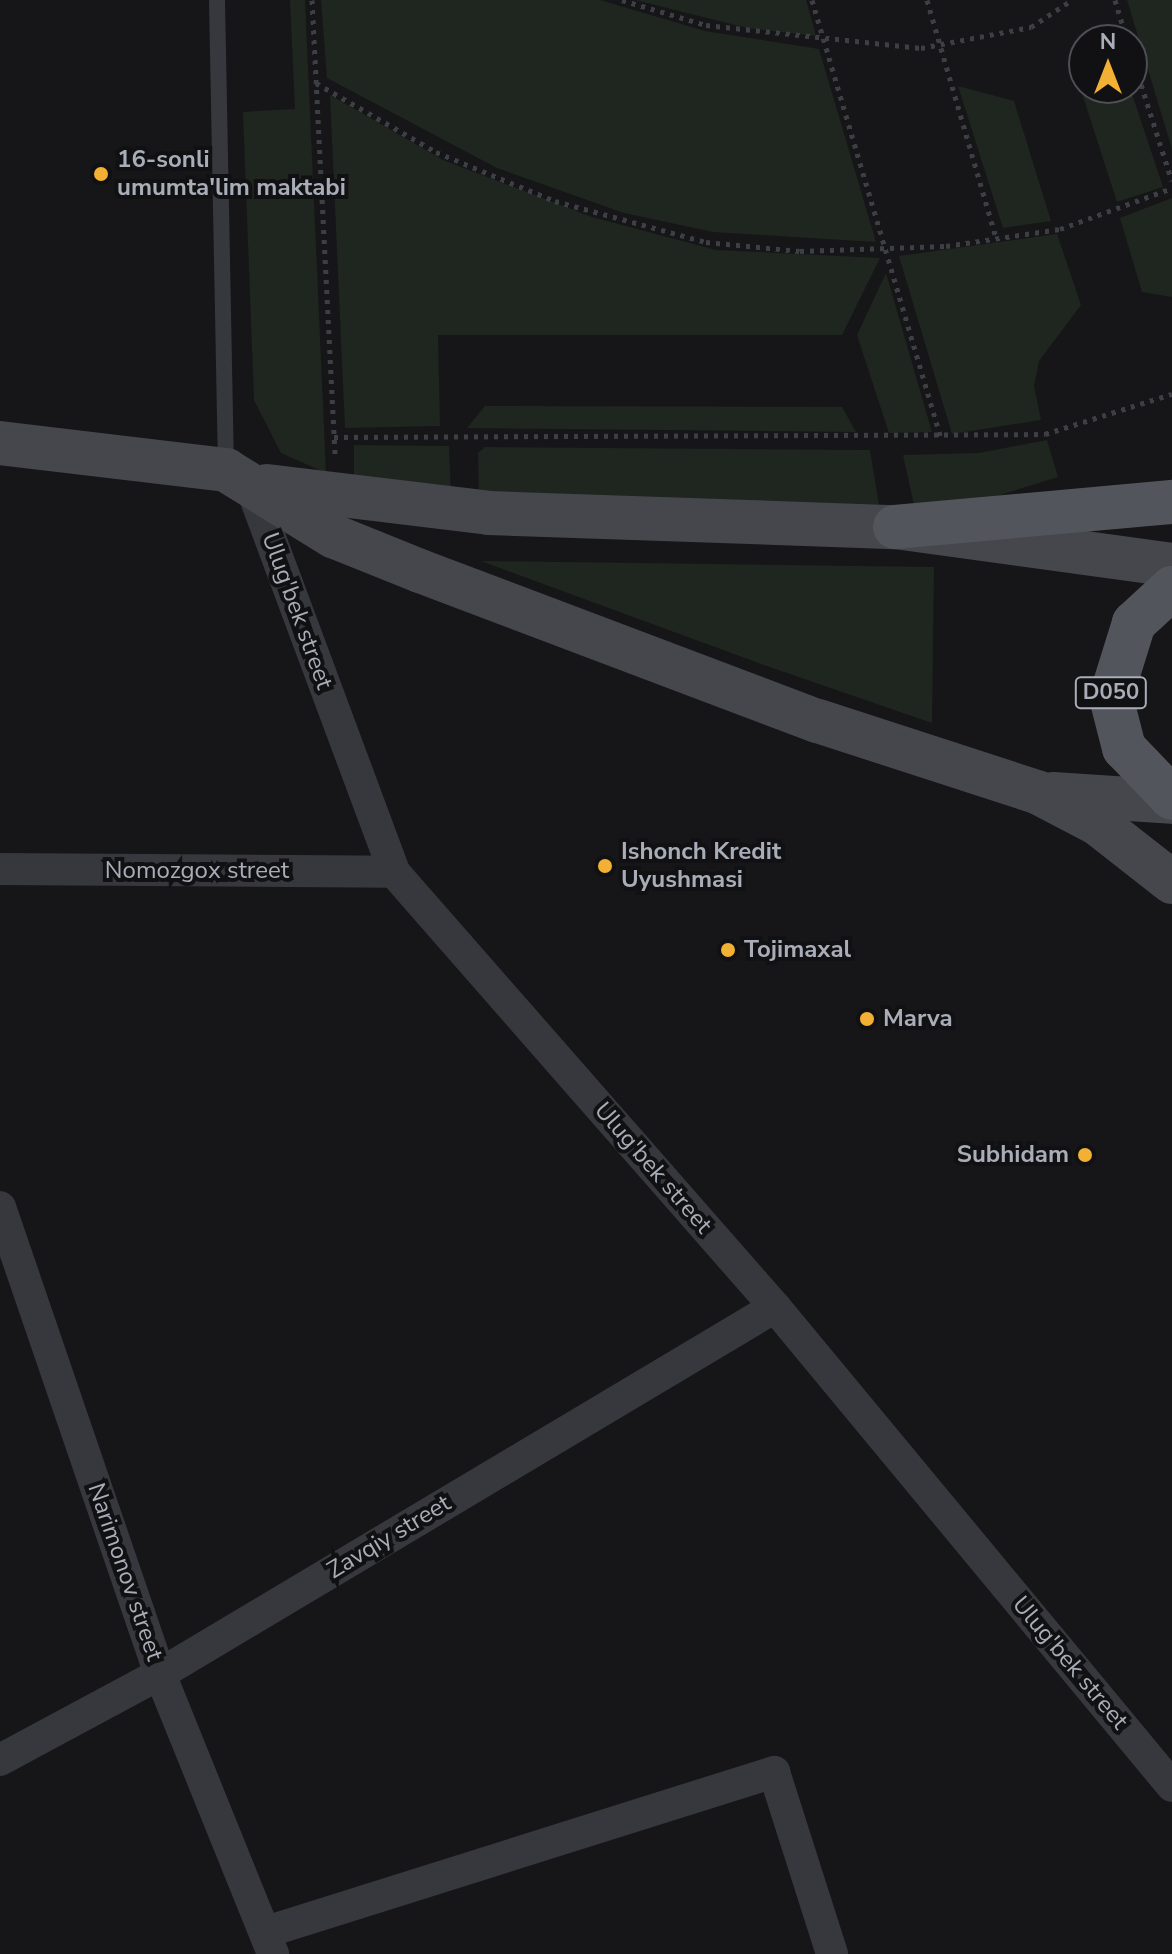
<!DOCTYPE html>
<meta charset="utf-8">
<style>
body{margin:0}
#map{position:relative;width:1172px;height:1954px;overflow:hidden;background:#161618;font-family:"Nunito Sans",sans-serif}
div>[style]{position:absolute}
.green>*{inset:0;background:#1e261f}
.path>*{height:5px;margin-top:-2.5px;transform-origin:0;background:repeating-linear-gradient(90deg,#3d3f44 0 4px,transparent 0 10px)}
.lane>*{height:16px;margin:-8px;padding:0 8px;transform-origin:8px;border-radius:8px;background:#37383d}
.street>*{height:32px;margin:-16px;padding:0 16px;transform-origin:16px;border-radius:16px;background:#37383d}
.secondary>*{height:44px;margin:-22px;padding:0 22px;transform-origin:22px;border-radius:22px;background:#45474d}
.primary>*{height:44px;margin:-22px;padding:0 22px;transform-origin:22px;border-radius:22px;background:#53555c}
.dots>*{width:22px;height:22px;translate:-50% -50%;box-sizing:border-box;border:4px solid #111113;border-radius:50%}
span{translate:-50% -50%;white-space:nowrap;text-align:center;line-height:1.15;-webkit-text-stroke:8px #111113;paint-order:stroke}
.shield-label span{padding:2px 6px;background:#111113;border:2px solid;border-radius:6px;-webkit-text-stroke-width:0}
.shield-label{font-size:22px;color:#a8adb8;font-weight:700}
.poi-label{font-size:24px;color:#a8adb8;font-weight:700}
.left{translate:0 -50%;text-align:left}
.right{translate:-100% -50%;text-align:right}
.street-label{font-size:24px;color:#a8adb8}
.north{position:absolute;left:1068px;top:24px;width:80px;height:80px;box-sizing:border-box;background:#111113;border:2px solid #4d4f55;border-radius:50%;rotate:0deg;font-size:22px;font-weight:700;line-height:32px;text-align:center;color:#a8adb8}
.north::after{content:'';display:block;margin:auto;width:28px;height:36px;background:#f2b134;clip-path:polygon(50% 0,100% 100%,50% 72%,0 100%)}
</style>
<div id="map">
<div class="green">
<div style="clip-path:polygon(290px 0,305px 0,326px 473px,281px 453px,254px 400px,243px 112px,295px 109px)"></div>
<div style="clip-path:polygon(321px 0,600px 0,705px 31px,819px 49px,876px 242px,713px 232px,624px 213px,497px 168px,327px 78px)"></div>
<div style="clip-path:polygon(635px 0,806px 0,816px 36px,747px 28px)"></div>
<div style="clip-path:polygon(1127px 0,1172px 0,1172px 149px)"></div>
<div style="clip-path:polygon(1084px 80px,1084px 88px,1130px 88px,1163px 187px,1117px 202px,1079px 84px)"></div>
<div style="clip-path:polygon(958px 86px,1014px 101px,1051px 221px,1003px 228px)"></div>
<div style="clip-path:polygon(330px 95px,443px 160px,592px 217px,716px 250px,880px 258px,842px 335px,438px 335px,440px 426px,345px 428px)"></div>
<div style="clip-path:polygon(1172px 198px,1172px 297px,1142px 292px,1120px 218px)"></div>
<div style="clip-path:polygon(1057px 234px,1081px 305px,1039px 361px,1034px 386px,1041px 420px,952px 434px,899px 256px)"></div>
<div style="clip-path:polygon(886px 273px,932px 432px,889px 433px,857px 335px)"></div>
<div style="clip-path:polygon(485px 406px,842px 407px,856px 432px,467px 428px)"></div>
<div style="clip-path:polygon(1047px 440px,1058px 477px,981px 501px,914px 505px,903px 455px,979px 453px)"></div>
<div style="clip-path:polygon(354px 445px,449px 446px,451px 494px,354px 477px)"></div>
<div style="clip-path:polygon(485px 447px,870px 450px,879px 505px,479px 495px,478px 453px)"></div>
<div style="clip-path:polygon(481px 561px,934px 567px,932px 723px,764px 665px)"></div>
</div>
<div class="path">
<div style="left:312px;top:0;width:456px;rotate:87.1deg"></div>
<div style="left:622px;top:0;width:88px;rotate:16.6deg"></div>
<div style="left:706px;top:25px;width:216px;rotate:6.1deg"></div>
<div style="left:921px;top:48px;width:112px;rotate:-10.8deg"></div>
<div style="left:1031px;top:27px;width:49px;rotate:-33.4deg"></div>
<div style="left:812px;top:0;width:457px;rotate:73.6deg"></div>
<div style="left:927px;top:0;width:247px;rotate:73.8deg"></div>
<div style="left:1115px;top:0;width:42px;rotate:73.3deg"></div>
<div style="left:1132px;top:56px;width:131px;rotate:72.3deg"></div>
<div style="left:316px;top:83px;width:138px;rotate:29.9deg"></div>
<div style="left:436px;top:152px;width:129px;rotate:22.4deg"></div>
<div style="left:555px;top:201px;width:156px;rotate:15.2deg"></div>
<div style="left:706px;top:242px;width:94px;rotate:5.5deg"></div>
<div style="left:800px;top:251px;width:146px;rotate:-2deg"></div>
<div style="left:946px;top:246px;width:115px;rotate:-8.5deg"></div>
<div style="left:1060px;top:229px;width:119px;rotate:-20.1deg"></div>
<div style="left:334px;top:437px;width:711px;rotate:-0.24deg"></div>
<div style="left:1045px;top:434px;width:133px;rotate:-17.5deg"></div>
</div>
<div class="lane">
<div style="left:217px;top:0;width:469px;rotate:88.9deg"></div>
</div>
<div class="street">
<div style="left:250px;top:484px;width:414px;rotate:69.6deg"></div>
<div style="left:394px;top:872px;width:578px;rotate:48.79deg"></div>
<div style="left:775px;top:1307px;width:622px;rotate:50.35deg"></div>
<div style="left:0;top:869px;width:394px;rotate:0.4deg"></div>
<div style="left:0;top:1207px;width:494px;rotate:71.1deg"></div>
<div style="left:160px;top:1674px;width:302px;rotate:68deg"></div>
<div style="left:0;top:1760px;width:182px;rotate:-28.3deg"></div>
<div style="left:160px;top:1674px;width:716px;rotate:-30.83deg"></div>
<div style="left:266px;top:1932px;width:533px;rotate:-17.48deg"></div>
<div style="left:774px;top:1772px;width:191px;rotate:72.3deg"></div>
</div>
<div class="secondary">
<div style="left:0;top:443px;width:228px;rotate:6.8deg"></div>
<div style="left:226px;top:470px;width:126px;rotate:31.7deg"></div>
<div style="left:333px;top:536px;width:94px;rotate:21.9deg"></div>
<div style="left:420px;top:571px;width:425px;rotate:20.7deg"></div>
<div style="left:818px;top:721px;width:232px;rotate:18deg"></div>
<div style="left:1039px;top:793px;width:67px;rotate:27.7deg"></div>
<div style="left:1098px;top:824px;width:94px;rotate:38.1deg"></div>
<div style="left:267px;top:486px;width:224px;rotate:6.9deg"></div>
<div style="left:489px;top:513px;width:406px;rotate:2deg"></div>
<div style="left:895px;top:527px;width:280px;rotate:7.8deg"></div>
<div style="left:1053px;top:794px;width:119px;rotate:3.8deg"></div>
</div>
<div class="primary">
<div style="left:895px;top:527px;width:278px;rotate:-5.2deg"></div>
<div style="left:1172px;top:588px;width:52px;rotate:137.4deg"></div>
<div style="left:1134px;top:623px;width:77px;rotate:107.3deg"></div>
<div style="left:1111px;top:697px;width:53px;rotate:75.7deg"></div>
<div style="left:1124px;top:748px;width:69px;rotate:46.2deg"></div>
</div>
<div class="dots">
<div style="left:101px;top:174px;background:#f2b134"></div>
<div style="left:605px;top:866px;background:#f2b134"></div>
<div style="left:728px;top:950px;background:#f2b134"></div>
<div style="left:867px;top:1019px;background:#f2b134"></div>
<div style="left:1085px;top:1155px;background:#f2b134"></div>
</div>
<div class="shield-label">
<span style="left:1111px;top:693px">D050</span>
</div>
<div class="poi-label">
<span class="left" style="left:117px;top:174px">16-sonli<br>umumta'lim maktabi</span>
<span class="left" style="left:621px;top:866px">Ishonch Kredit<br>Uyushmasi</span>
<span class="left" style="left:744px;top:950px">Tojimaxal</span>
<span class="left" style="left:883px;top:1019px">Marva</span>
<span class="right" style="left:1069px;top:1155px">Subhidam</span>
</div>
<div class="street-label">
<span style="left:297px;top:611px;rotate:70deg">Ulug'bek street</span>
<span style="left:197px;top:871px">Nomozgoх street</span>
<span style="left:653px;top:1168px;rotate:49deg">Ulug'bek street</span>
<span style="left:389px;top:1537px;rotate:-31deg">Zavqiy street</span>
<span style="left:125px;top:1572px;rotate:71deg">Narimonov street</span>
<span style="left:1070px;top:1663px;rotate:50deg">Ulug'bek street</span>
</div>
<div class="north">N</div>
</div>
